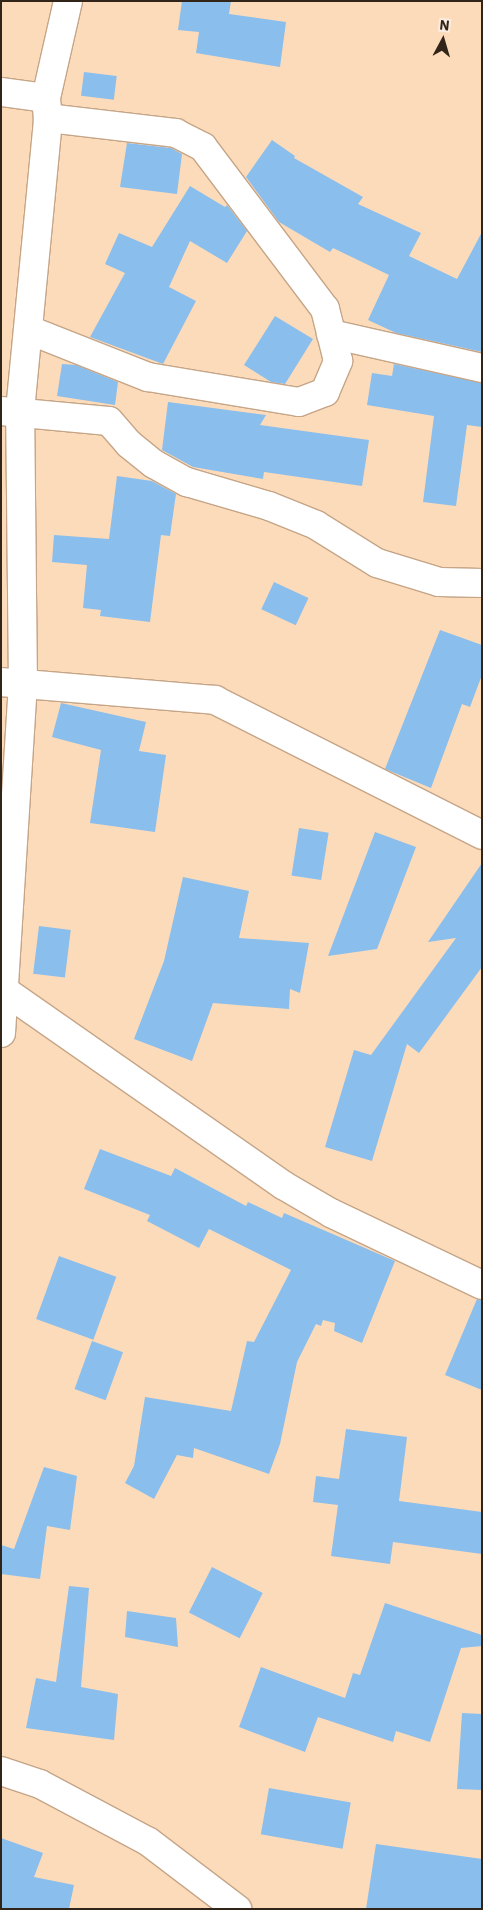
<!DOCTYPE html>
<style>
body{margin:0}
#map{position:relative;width:483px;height:1910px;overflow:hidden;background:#fcdbbb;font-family:"IBM Plex Sans",sans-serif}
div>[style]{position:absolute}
.building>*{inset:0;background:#8abeec;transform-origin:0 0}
.roads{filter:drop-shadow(1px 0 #c5a587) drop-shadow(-1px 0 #c5a587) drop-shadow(0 1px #c5a587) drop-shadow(0 -1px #c5a587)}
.minor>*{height:28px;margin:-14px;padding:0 14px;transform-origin:14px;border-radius:14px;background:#fff}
.tertiary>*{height:28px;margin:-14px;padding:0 14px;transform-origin:14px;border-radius:14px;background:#fff}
span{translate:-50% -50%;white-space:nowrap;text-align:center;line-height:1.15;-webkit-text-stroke:4.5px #faece0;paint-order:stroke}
.frame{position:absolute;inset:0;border:2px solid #312519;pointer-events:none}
.north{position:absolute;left:418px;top:15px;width:50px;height:50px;-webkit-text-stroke:4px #faece0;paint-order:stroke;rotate:6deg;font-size:14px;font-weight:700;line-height:20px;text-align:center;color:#312519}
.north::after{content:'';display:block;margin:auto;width:18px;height:22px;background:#312519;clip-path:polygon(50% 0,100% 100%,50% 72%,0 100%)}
</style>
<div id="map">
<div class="building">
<div style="clip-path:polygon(182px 1px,231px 1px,229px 14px,286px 22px,280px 67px,196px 53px,199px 32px,178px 30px)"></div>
<div style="left:84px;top:72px;width:33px;height:24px;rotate:7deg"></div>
<div style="clip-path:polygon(272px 140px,295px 156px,294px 158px,363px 197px,358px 204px,421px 233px,409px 256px,457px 279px,482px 232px,482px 352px,396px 333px,368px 320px,389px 275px,333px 248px,330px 252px,279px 222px,246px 177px)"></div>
<div style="clip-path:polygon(127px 143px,171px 148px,182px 154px,177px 194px,120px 187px)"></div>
<div style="clip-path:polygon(190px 186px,225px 207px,227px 205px,247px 231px,227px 263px,190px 241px,169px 287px,196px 301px,163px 364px,90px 337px,125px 273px,105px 264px,119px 233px,152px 247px)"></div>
<div style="clip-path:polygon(275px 316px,313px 339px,285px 384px,271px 382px,244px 365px)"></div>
<div style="clip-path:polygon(62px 364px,76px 365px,118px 382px,115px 405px,57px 396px)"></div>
<div style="clip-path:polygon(394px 364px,482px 383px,482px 427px,467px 425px,456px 506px,423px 502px,434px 416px,367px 405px,372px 373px,392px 376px)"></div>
<div style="clip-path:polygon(168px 402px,266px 415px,260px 425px,369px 440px,362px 486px,264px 472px,263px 479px,193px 467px,162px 450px)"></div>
<div style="clip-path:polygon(117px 476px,152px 481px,176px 494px,170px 536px,161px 535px,150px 622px,100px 616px,101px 610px,83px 608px,87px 565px,52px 562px,54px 535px,109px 539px)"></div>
<div style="left:274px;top:582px;width:38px;height:30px;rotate:25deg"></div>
<div style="clip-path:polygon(440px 630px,482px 645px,482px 675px,470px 707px,462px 704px,431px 788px,385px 769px)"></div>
<div style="clip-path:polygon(61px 703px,146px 722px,139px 751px,166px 755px,155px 832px,90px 823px,101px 750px,52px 737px)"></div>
<div style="left:299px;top:828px;width:30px;height:48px;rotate:9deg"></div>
<div style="clip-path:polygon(375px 832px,416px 847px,377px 949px,328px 956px)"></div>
<div style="clip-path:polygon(482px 863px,482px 967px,419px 1053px,407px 1044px,372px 1161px,325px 1147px,354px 1050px,371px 1055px,456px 938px,428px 942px)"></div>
<div style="clip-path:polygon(183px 877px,249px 891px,239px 938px,309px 943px,300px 993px,290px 989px,289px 1009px,213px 1003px,192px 1061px,134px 1039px,164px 961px)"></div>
<div style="left:39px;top:926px;width:32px;height:48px;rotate:7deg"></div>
<div style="clip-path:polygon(100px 1149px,171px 1176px,175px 1168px,246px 1206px,248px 1202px,282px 1218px,284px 1213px,395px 1261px,362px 1343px,334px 1331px,335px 1323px,323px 1320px,321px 1326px,316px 1324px,297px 1362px,280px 1444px,269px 1474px,194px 1448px,193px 1458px,177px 1455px,154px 1499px,125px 1483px,134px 1466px,145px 1397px,231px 1411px,247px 1341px,254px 1342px,291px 1270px,209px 1229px,199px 1248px,147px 1221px,150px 1215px,84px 1189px)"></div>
<div style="left:59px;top:1256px;width:61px;height:67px;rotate:20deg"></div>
<div style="clip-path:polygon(477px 1299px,482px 1300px,482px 1390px,445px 1375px)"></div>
<div style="left:92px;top:1341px;width:33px;height:51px;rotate:20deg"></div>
<div style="clip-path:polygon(346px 1429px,407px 1437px,399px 1501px,482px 1512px,482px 1554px,393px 1542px,390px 1564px,331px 1556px,338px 1505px,313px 1502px,316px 1476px,339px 1479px)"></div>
<div style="clip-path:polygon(44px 1467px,77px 1476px,70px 1530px,47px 1526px,40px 1579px,1px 1574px,1px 1545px,14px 1549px)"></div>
<div style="left:212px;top:1567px;width:57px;height:51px;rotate:27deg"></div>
<div style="clip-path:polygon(69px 1586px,89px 1588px,81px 1687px,118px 1694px,114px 1740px,26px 1728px,36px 1678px,56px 1682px)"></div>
<div style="clip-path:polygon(385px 1603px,482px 1635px,482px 1646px,461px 1648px,430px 1742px,396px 1731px,393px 1742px,318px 1717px,305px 1752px,239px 1727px,261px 1667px,345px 1698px,353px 1673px,360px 1675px)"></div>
<div style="clip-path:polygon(127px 1611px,176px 1618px,178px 1647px,125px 1637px)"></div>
<div style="clip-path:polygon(462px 1713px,482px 1714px,482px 1790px,457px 1789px)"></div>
<div style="left:269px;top:1788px;width:83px;height:47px;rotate:10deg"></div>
<div style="clip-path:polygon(1px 1838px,43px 1853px,34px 1877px,74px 1885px,69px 1909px,1px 1909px)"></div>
<div style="clip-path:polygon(376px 1844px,482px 1859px,482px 1909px,366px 1909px)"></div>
</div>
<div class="roads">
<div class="minor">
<div style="left:1px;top:92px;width:45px;rotate:7.6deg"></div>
<div style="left:29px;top:330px;width:128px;rotate:21.6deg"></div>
<div style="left:148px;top:377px;width:153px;rotate:9.4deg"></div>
<div style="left:299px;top:402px;width:28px;rotate:-21deg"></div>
<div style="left:325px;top:392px;width:34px;rotate:-67deg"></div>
<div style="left:338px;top:361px;width:54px;rotate:-104deg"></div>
<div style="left:325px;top:309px;width:203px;rotate:-127deg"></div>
<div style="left:203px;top:147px;width:30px;rotate:-153deg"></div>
<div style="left:176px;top:133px;width:129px;rotate:-173.3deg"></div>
<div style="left:331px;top:334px;width:155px;rotate:12.7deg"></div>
<div style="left:1px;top:411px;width:108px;rotate:5.3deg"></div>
<div style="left:109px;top:421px;width:30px;rotate:49deg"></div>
<div style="left:129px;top:444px;width:32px;rotate:39deg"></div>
<div style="left:154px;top:464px;width:38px;rotate:29deg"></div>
<div style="left:187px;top:482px;width:85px;rotate:16.3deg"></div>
<div style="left:269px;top:506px;width:51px;rotate:22deg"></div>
<div style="left:316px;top:525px;width:72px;rotate:31.9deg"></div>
<div style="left:377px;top:563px;width:65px;rotate:17deg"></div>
<div style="left:439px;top:582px;width:43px;rotate:1.3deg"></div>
<div style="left:1px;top:682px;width:215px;rotate:4.8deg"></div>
<div style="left:215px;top:700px;width:299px;rotate:26.8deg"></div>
<div style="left:5px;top:991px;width:339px;rotate:34.9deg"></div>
<div style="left:283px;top:1185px;width:56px;rotate:30.3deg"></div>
<div style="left:331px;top:1213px;width:167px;rotate:25.5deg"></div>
<div style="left:1px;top:1771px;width:41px;rotate:18.4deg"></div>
<div style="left:40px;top:1784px;width:123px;rotate:28deg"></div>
<div style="left:149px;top:1842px;width:111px;rotate:37.3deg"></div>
</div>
<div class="tertiary">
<div style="left:1px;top:1033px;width:348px;rotate:-86.4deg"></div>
<div style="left:23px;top:686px;width:275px;rotate:-90.6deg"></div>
<div style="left:20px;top:411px;width:294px;rotate:-84.5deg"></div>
<div style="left:48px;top:118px;width:20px;rotate:-96deg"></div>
<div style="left:46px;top:98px;width:99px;rotate:-77.2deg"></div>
</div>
</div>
<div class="frame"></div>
<div class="north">N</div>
</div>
